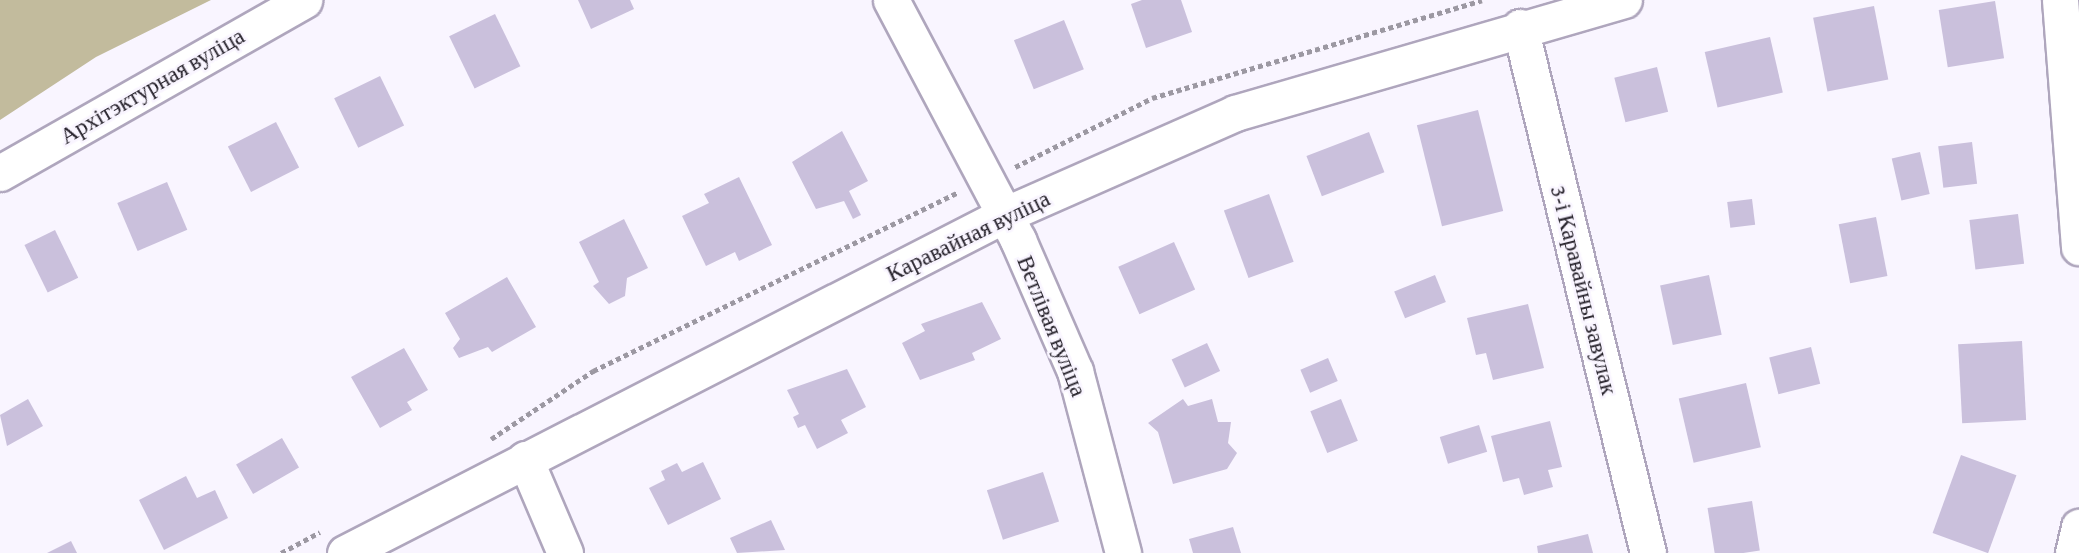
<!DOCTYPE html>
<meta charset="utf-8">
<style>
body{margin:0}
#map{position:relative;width:2079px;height:553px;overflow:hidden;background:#f9f5ff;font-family:"Crimson Pro",serif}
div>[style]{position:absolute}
.forest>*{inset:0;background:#c2bb9d}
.building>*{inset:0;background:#cac0dc;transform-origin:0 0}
.path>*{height:4.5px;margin-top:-2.25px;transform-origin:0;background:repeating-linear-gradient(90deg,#9c98a2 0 5px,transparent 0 8.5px)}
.roads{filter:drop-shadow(2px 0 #afa6bd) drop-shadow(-2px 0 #afa6bd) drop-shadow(0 2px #afa6bd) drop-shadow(0 -2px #afa6bd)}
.minor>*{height:35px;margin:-17.5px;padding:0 17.5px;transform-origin:17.5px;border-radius:17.5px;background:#fff}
span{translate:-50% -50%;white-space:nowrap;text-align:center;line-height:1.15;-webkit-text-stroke:5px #f9f5ff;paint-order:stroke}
.street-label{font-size:23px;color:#25212a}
</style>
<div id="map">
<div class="forest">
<div style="clip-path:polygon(0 0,211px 0,96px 57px,0 120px)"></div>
</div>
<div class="building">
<div style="clip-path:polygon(578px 0,630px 0,634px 9px,591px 29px)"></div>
<div style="clip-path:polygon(1142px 0,1181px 0,1192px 32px,1146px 48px,1131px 4px)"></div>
<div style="left:1995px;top:1px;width:58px;height:57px;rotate:81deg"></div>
<div style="left:1874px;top:6px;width:75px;height:62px;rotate:79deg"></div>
<div style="left:495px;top:14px;width:58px;height:51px;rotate:64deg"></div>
<div style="left:1064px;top:20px;width:53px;height:54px;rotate:68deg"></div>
<div style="left:1770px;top:37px;width:57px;height:67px;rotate:77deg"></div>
<div style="left:1657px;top:67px;width:46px;height:44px;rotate:76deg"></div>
<div style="left:380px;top:76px;width:55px;height:51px;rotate:64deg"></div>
<div style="left:1478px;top:110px;width:104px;height:63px;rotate:76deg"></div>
<div style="left:276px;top:122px;width:51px;height:54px;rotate:63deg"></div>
<div style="clip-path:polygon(842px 131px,868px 181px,849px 191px,861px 215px,853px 219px,844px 201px,816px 209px,792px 162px)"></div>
<div style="left:1369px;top:132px;width:43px;height:67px;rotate:69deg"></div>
<div style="left:1972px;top:142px;width:42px;height:34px;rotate:83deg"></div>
<div style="left:1920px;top:152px;width:43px;height:29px;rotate:77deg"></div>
<div style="clip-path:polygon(739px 177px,772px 245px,739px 261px,735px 252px,706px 266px,682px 216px,709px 203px,704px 194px)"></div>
<div style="left:167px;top:182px;width:52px;height:54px;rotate:67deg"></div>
<div style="left:1269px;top:194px;width:72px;height:48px;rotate:70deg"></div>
<div style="left:1752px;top:199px;width:26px;height:25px;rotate:83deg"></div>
<div style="left:2018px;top:214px;width:50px;height:49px;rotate:83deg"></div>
<div style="left:1876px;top:217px;width:60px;height:38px;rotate:79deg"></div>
<div style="clip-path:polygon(624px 219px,648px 268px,627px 278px,625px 296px,609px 304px,593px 286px,599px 282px,579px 242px)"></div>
<div style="left:55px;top:230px;width:53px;height:34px;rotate:64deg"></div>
<div style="left:1174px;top:242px;width:52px;height:61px;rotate:66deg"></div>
<div style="left:1435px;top:275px;width:29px;height:44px;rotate:68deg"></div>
<div style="left:1709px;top:275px;width:61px;height:50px;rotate:78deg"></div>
<div style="clip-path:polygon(507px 277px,536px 327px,492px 352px,488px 347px,459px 358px,453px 348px,460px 339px,445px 313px)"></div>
<div style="clip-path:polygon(982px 302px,1001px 339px,972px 353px,975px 360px,920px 380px,902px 343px,925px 331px,921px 324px)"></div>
<div style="clip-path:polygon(1528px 304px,1544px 368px,1493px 380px,1486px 353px,1476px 355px,1467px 318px)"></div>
<div style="left:2022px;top:341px;width:79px;height:64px;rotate:87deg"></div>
<div style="left:1207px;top:343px;width:31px;height:39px;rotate:65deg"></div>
<div style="left:1811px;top:347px;width:38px;height:43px;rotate:76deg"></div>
<div style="clip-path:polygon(404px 348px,428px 390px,407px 402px,412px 410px,380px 428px,351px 377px)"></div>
<div style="left:1328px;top:358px;width:25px;height:30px;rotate:67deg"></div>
<div style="clip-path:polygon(847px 369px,866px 407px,841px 420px,848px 433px,817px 449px,805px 425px,798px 428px,793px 417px,799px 414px,787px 390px)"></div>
<div style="left:1746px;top:383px;width:66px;height:69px;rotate:77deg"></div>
<div style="clip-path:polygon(28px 399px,43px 426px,7px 446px,0 415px)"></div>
<div style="clip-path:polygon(1183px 399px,1188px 406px,1212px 399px,1218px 422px,1231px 422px,1228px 443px,1237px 453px,1227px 469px,1173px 484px,1158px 432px,1148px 423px)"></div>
<div style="left:1341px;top:399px;width:45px;height:33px;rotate:68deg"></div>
<div style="clip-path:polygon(1550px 421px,1562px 467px,1548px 470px,1553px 487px,1524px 495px,1519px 478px,1503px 482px,1491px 436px)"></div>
<div style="left:1479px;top:425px;width:28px;height:41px;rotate:73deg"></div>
<div style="left:282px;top:438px;width:34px;height:53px;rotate:60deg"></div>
<div style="left:1961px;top:455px;width:59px;height:83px;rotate:20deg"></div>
<div style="clip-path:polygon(703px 462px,721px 499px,668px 525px,649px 488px,665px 480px,661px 471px,677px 463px,682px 472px)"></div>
<div style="left:1043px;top:472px;width:52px;height:59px;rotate:72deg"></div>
<div style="clip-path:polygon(186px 476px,197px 498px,215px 490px,228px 518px,164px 550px,139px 500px)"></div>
<div style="left:1752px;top:501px;width:50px;height:45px;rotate:81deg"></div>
<div style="clip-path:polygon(771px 520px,785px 550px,737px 553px,730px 538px)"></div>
<div style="clip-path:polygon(1233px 527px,1241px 553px,1193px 553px,1189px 539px)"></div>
<div style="clip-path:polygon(1588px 534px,1593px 553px,1538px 553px,1537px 546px)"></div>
<div style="clip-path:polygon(71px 541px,77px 553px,47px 553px)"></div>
</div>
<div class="path">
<div style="left:1015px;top:167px;width:153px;rotate:-26.7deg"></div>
<div style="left:1152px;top:98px;width:344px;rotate:-16.5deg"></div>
<div style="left:491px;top:439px;width:123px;rotate:-33.7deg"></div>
<div style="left:593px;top:371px;width:407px;rotate:-26.1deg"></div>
<div style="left:281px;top:553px;width:44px;rotate:-28.3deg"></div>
</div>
<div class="roads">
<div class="minor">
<div style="left:891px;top:0;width:272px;rotate:62.1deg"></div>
<div style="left:1018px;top:240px;width:143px;rotate:66.5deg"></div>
<div style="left:1075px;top:371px;width:188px;rotate:75.2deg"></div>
<div style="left:2060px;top:0;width:248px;rotate:85.6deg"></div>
<div style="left:1520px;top:27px;width:541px;rotate:76.32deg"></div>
<div style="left:0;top:173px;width:350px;rotate:-29.6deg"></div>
<div style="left:525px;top:459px;width:102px;rotate:66.9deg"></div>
<div style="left:345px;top:553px;width:738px;rotate:-27.15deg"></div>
<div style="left:1002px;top:216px;width:255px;rotate:-23.8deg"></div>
<div style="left:1235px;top:113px;width:405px;rotate:-16.2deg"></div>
<div style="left:2073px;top:553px;width:27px;rotate:-77deg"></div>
</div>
</div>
<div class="street-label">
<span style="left:152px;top:86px;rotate:-30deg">Архітэктурная вуліца</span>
<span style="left:968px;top:236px;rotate:-26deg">Каравайная вуліца</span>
<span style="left:1584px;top:290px;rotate:76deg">3-і Каравайны завулак</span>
<span style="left:1052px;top:326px;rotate:68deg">Ветлівая вуліца</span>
</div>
</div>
